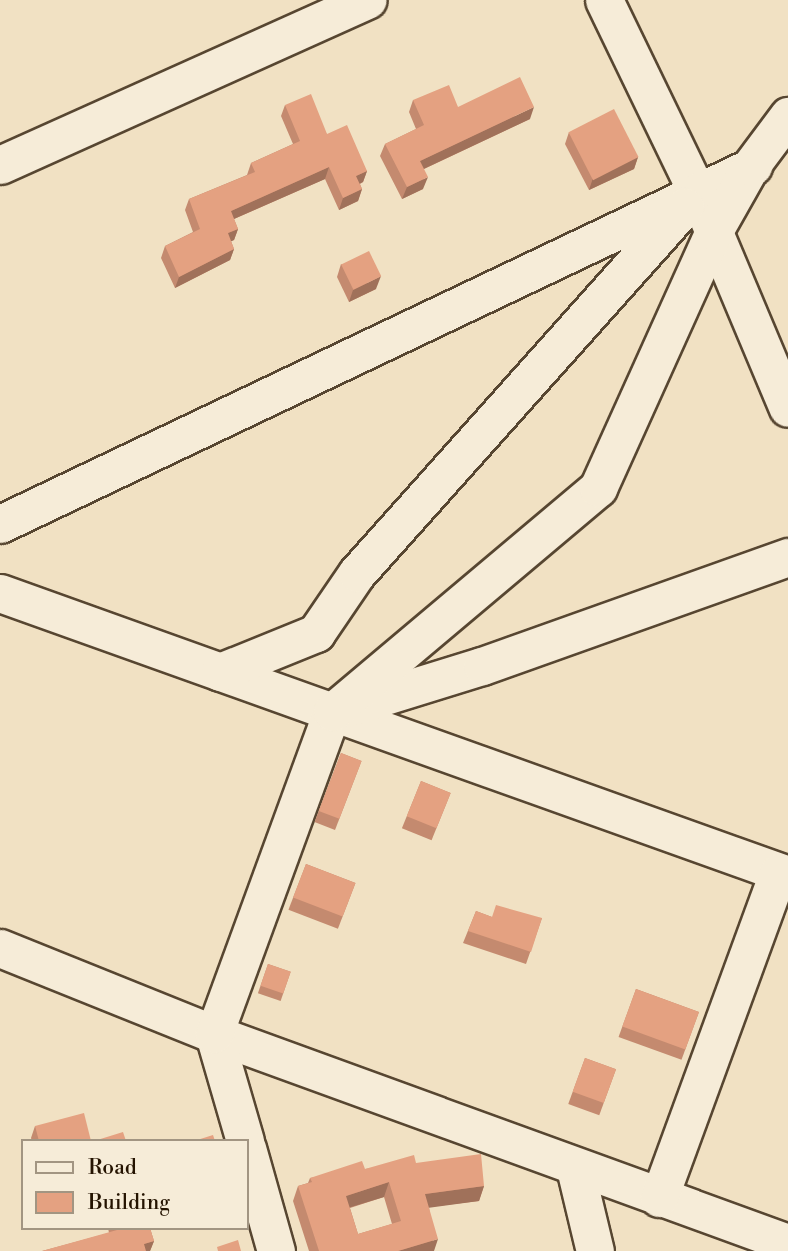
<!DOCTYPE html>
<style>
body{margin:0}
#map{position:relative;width:788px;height:1251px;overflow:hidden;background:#f1e1c3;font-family:"Libre Bodoni",serif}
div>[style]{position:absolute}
.roads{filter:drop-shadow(2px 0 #574631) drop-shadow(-2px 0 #574631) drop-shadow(0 2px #574631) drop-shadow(0 -2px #574631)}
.minor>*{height:37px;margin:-18.5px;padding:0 18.5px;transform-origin:18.5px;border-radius:18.5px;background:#f6ecd8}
.wall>*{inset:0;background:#c48a6f;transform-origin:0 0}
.shaded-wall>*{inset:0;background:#a0715a}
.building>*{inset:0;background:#e4a181;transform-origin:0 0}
span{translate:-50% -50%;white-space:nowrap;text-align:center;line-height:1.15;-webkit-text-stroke:6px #f6ecd8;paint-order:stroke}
.legend{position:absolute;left:21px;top:1139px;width:228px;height:91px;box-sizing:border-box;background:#f6ecd8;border:2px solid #a29582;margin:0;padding:9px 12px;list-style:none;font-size:21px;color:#241300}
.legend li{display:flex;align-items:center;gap:14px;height:35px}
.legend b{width:35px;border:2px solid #a29582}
</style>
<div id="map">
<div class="roads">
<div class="minor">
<div style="left:604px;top:0;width:213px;rotate:64.2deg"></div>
<div style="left:697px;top:192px;width:234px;rotate:67.2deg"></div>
<div style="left:0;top:165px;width:403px;rotate:-24.2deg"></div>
<div style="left:0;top:524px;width:834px;rotate:-25.43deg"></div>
<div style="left:0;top:593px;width:837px;rotate:19.69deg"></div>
<div style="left:220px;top:672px;width:104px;rotate:-22.1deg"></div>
<div style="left:316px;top:633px;width:73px;rotate:-55.7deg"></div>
<div style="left:357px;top:573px;width:492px;rotate:-48.2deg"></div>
<div style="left:346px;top:708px;width:142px;rotate:-17.2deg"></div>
<div style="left:482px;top:666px;width:325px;rotate:-19.6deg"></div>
<div style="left:0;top:948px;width:231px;rotate:21.9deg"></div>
<div style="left:214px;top:1034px;width:611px;rotate:20.01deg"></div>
<div style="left:245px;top:1141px;width:111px;rotate:-106.2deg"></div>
<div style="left:214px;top:1034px;width:343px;rotate:-69.9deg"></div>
<div style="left:332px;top:712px;width:348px;rotate:-40.1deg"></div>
<div style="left:598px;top:488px;width:282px;rotate:-65.7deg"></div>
<div style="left:714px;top:231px;width:73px;rotate:-60.6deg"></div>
<div style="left:750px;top:167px;width:64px;rotate:-53.3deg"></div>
<div style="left:247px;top:1148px;width:107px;rotate:74.3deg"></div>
<div style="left:575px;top:1168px;width:85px;rotate:76.5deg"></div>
<div style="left:659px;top:1198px;width:347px;rotate:-69.9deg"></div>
</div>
</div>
<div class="wall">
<div style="clip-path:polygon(413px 100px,458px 107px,530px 119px,424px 169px,423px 189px,402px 199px,380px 156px,385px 144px,416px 129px,409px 112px)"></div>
<div style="clip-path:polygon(285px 105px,327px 134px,367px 171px,363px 182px,360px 184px,362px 189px,358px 201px,339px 210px,325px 179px,234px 219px,238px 229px,234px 240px,231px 241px,234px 249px,230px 260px,175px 288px,161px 258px,165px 246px,193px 232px,185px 210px,189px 199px,247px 175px,251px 163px,293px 144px,281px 116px)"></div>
<div style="clip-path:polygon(569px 132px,638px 157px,634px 169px,589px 190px,565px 144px)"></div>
<div style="clip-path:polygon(341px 264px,376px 289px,349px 302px,337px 277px)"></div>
<div style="left:341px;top:753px;width:22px;height:74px;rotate:21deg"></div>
<div style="left:421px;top:781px;width:32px;height:51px;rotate:22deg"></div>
<div style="left:306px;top:864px;width:53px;height:49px;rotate:21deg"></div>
<div style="clip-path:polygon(476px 911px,492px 917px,542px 918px,526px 964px,463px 943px)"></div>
<div style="left:268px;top:964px;width:24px;height:31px;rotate:19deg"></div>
<div style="left:636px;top:989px;width:67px;height:51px;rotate:20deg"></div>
<div style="left:585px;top:1058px;width:33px;height:49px;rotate:20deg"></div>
<div style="clip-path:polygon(35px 1126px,91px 1141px,32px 1141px,31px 1138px)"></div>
<div style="clip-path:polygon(evenodd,416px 1163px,484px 1186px,479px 1201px,429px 1207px,434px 1251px,309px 1251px,293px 1201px,298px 1186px,308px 1183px,310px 1178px,365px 1169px,416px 1163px,384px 1197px,392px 1224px,358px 1234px,350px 1208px,384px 1197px)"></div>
<div style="clip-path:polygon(108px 1228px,150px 1228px,154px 1241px,150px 1251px,42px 1251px,109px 1233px)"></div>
</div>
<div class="shaded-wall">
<div style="clip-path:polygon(534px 107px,530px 119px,415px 173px,420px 161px)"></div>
<div style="clip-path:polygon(638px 157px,634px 169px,589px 190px,593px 178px)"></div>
<div style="clip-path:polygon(329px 167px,325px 179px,227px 222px,231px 211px)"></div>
<div style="clip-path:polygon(367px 171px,363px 182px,352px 187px,356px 176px)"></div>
<div style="clip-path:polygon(428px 177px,423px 189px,402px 199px,407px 187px)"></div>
<div style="clip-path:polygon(362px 189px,358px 201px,339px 210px,343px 198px)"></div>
<div style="clip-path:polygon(238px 229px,234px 240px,223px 245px,228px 233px)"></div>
<div style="clip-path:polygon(234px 249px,230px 260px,175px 288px,179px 277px)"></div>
<div style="clip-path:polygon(381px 276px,376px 289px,349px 302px,353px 290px)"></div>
<div style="clip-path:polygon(389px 1182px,384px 1197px,341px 1210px,346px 1196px)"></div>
<div style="clip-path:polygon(484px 1186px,479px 1201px,420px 1209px,425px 1194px)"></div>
<div style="clip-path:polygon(438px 1239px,434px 1251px,398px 1251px)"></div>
<div style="clip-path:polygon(154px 1241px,150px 1251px,142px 1251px,144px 1244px)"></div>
</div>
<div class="building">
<div style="clip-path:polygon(520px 77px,534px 107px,420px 161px,428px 177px,407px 187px,385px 144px,424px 125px,413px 100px,449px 85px,458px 107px)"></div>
<div style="clip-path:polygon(311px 94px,327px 134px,347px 125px,367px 171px,356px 176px,362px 189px,343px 198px,329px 167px,231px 211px,238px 229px,228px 233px,234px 249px,179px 277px,165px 246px,200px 229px,189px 199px,255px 172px,251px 163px,300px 141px,285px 105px)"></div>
<div style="left:614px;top:109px;width:54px;height:51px;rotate:63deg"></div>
<div style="left:369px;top:251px;width:28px;height:31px;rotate:64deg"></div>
<div style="left:341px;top:753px;width:22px;height:62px;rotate:21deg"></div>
<div style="left:421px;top:781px;width:32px;height:38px;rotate:22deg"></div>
<div style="left:306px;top:864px;width:53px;height:36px;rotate:21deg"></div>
<div style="clip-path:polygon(496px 905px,542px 918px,531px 952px,468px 931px,476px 911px,492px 917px)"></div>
<div style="left:268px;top:964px;width:24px;height:23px;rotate:19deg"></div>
<div style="left:636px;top:989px;width:67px;height:40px;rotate:20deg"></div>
<div style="left:585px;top:1058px;width:33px;height:36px;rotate:20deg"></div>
<div style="clip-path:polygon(84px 1113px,91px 1141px,39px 1141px,35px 1126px)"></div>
<div style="clip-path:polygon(123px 1132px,126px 1141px,94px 1141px)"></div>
<div style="clip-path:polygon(213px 1135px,215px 1141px,194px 1141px)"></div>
<div style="clip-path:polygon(evenodd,481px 1154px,484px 1186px,425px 1194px,438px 1239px,398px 1251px,319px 1251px,298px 1186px,312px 1182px,310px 1178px,362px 1161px,365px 1169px,414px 1155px,416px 1163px,481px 1154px,389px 1182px,401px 1221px,358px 1234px,346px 1196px,389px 1182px)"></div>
<div style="clip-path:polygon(117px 1228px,150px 1228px,154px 1241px,144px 1244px,146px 1251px,42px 1251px,117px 1230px)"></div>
<div style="clip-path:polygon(238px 1240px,241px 1251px,218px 1251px,217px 1247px)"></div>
</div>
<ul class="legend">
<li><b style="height:9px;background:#f6ecd8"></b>Road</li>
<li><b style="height:19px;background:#e4a181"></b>Building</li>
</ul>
</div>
